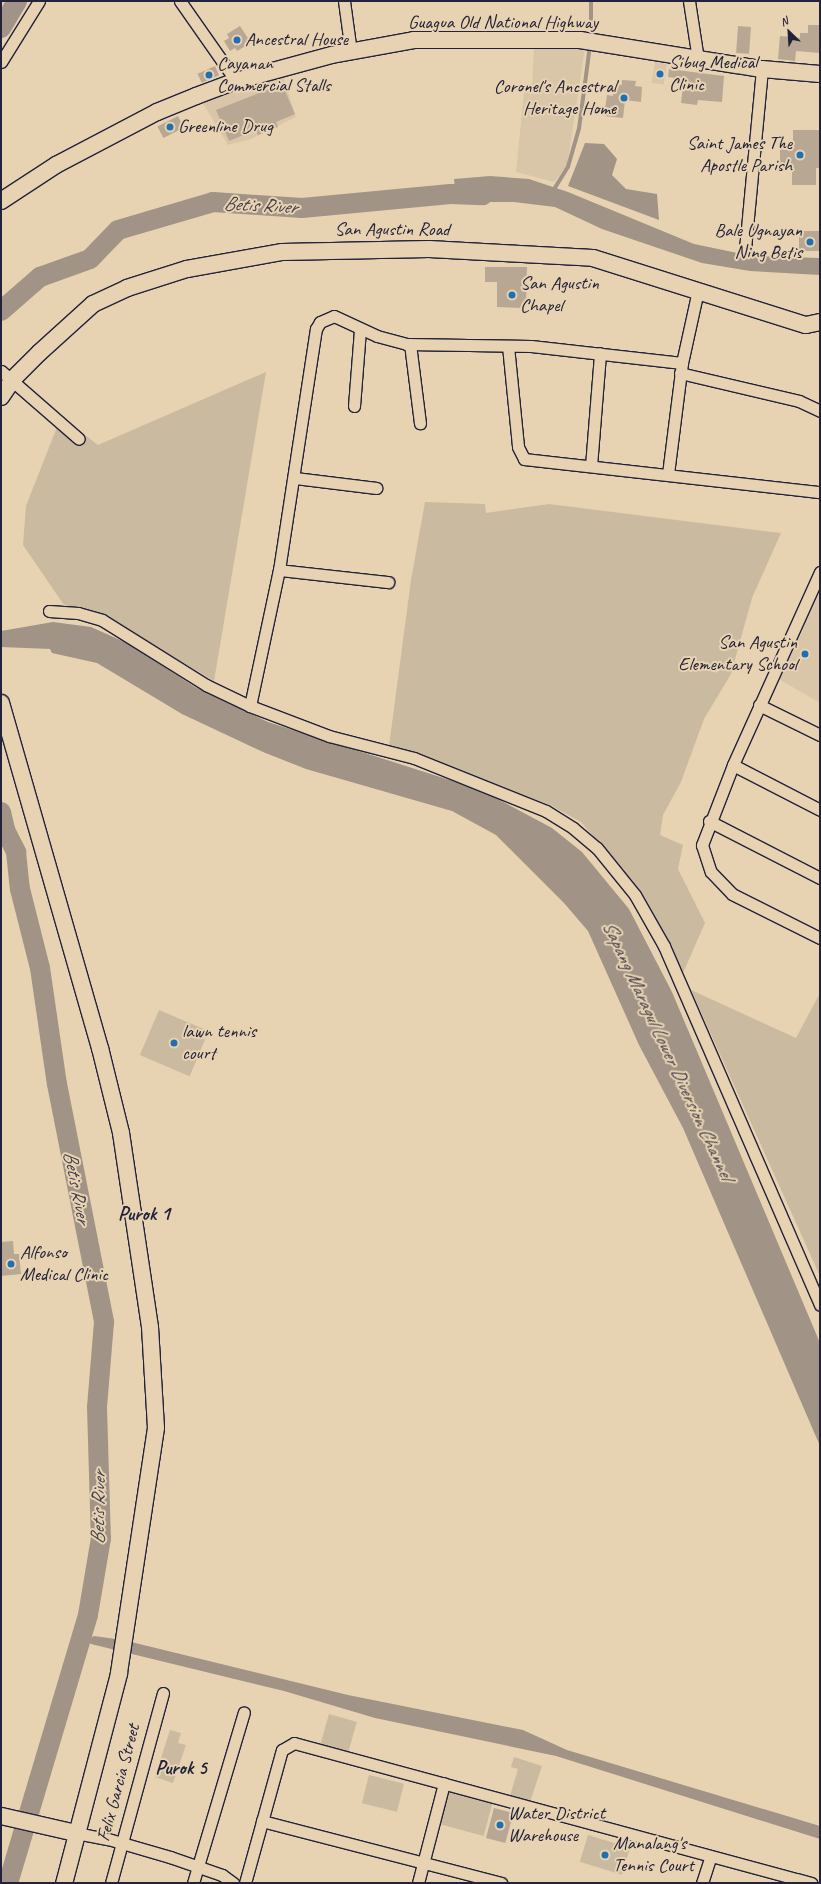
<!DOCTYPE html>
<style>
body{margin:0}
#map{position:relative;width:821px;height:1884px;overflow:hidden;background:#e7d3b1;font-family:Caveat,sans-serif}
div>[style]{position:absolute}
.built>*{inset:0;background:#d9c6a8;transform-origin:0 0}
.green>*{inset:0;background:#cabaa0;transform-origin:0 0}
.water>*{inset:0;background:#a19487}
.stream>*{height:3.5px;margin:-1.75px;padding:0 1.75px;transform-origin:1.75px;border-radius:1.75px;background:#a19487}
.river>*{height:20px;margin:-10px;padding:0 10px;transform-origin:10px;border-radius:10px;background:#a19487}
.building>*{inset:0;background:#b7a793;transform-origin:0 0}
.roads{filter:drop-shadow(1px 0 #22223b) drop-shadow(-1px 0 #22223b) drop-shadow(0 1px #22223b) drop-shadow(0 -1px #22223b)}
.street>*{height:11px;margin:-5.5px;padding:0 5.5px;transform-origin:5.5px;border-radius:5.5px;background:#e7d3b1}
.secondary>*{height:16px;margin:-8px;padding:0 8px;transform-origin:8px;border-radius:8px;background:#e7d3b1}
.dots>*{width:11px;height:11px;translate:-50% -50%;box-sizing:border-box;border:2px solid #e7d3b1;border-radius:50%}
span{translate:-50% -50%;white-space:nowrap;text-align:center;line-height:1.15;-webkit-text-stroke:4px #e7d3b1;paint-order:stroke}
.street-label{font-size:19px;color:#22223b}
.poi-label{font-size:19px;color:#22223b}
.left{translate:0 -50%;text-align:left}
.right{translate:-100% -50%;text-align:right}
.water-label{font-size:20px;color:#423e4e;font-style:italic}
.neighbourhood-label{font-size:20px;color:#22223b;font-weight:700}
.frame{position:absolute;inset:0;border:2px solid #22223b;pointer-events:none}
.north{position:absolute;left:769px;top:12px;width:40px;height:40px;-webkit-text-stroke:3px #e7d3b1;paint-order:stroke;rotate:335deg;font-size:11px;font-weight:700;line-height:16px;text-align:center;color:#22223b}
.north::after{content:'';display:block;margin:auto;width:14px;height:18px;background:#22223b;clip-path:polygon(50% 0,100% 100%,50% 72%,0 100%)}
</style>
<div id="map">
<div class="built">
<div style="clip-path:polygon(534px 45px,585px 48px,567px 166px,554px 182px,516px 172px,524px 92px,532px 87px)"></div>
<div style="left:655px;top:62px;width:12px;height:21px;rotate:9deg"></div>
<div style="clip-path:polygon(282px 73px,296px 117px,251px 139px,228px 145px,199px 97px)"></div>
<div style="clip-path:polygon(820px 589px,820px 703px,777px 678px,803px 630px,798px 627px)"></div>
</div>
<div class="green">
<div style="clip-path:polygon(266px 372px,214px 681px,104px 615px,64px 605px,23px 545px,26px 506px,61px 417px,98px 445px)"></div>
<div style="clip-path:polygon(425px 502px,485px 504px,486px 513px,549px 504px,781px 533px,752px 598px,731px 674px,704px 719px,681px 782px,663px 815px,660px 835px,683px 845px,678px 869px,705px 923px,683px 973px,640px 892px,581px 822px,550px 805px,389px 746px,411px 580px)"></div>
<div style="clip-path:polygon(691px 990px,796px 1038px,820px 993px,820px 1276px)"></div>
<div style="left:159px;top:1010px;width:54px;height:49px;rotate:23deg"></div>
<div style="left:329px;top:1714px;width:29px;height:35px;rotate:16deg"></div>
<div style="clip-path:polygon(170px 1730px,181px 1733px,178px 1743px,186px 1745px,173px 1783px,155px 1777px)"></div>
<div style="clip-path:polygon(514px 1757px,542px 1766px,530px 1802px,510px 1796px,518px 1769px,511px 1767px)"></div>
<div style="left:369px;top:1775px;width:36px;height:29px;rotate:14deg"></div>
<div style="left:447px;top:1791px;width:47px;height:34px;rotate:15deg"></div>
<div style="left:588px;top:1835px;width:44px;height:28px;rotate:17deg"></div>
</div>
<div class="water">
<div style="clip-path:polygon(585px 143px,604px 144px,617px 159px,612px 175px,626px 189px,657px 194px,659px 220px,568px 186px)"></div>
<div style="clip-path:polygon(490px 176px,529px 179px,568px 192px,694px 244px,752px 256px,820px 258px,820px 275px,750px 271px,702px 263px,602px 229px,555px 207px,514px 202px,456px 202px,454px 179px)"></div>
<div style="clip-path:polygon(53px 622px,91px 627px,129px 644px,195px 687px,268px 722px,481px 790px,552px 828px,582px 852px,629px 909px,672px 992px,820px 1343px,820px 1446px,683px 1128px,639px 1045px,588px 931px,564px 903px,496px 835px,452px 811px,306px 769px,263px 752px,182px 714px,97px 663px,52px 653px,50px 649px,1px 647px,1px 631px)"></div>
<div style="clip-path:polygon(94px 1636px,123px 1640px,348px 1695px,523px 1730px,567px 1750px,820px 1826px,820px 1839px,556px 1756px,375px 1718px,284px 1691px,91px 1644px,87px 1640px)"></div>
</div>
<div class="stream">
<div style="left:591px;top:38px;width:37px;rotate:-90deg"></div>
<div style="left:553px;top:191px;width:28px;rotate:-58deg"></div>
<div style="left:568px;top:167px;width:40px;rotate:-74deg"></div>
<div style="left:579px;top:129px;width:84px;rotate:-82.5deg"></div>
</div>
<div class="river">
<div style="left:1px;top:28px;width:31px;rotate:-59deg"></div>
<div style="left:1px;top:311px;width:52px;rotate:-41.1deg"></div>
<div style="left:40px;top:277px;width:53px;rotate:-19.8deg"></div>
<div style="left:90px;top:259px;width:40px;rotate:-46deg"></div>
<div style="left:118px;top:230px;width:99px;rotate:-16.4deg"></div>
<div style="left:213px;top:202px;width:89px;rotate:3.9deg"></div>
<div style="left:302px;top:208px;width:149px;rotate:-5.4deg"></div>
<div style="left:450px;top:194px;width:33px;rotate:2deg"></div>
<div style="left:1px;top:812px;width:18px;rotate:77deg"></div>
<div style="left:5px;top:830px;width:25px;rotate:63deg"></div>
<div style="left:16px;top:852px;width:37px;rotate:84deg"></div>
<div style="left:20px;top:889px;width:81px;rotate:75.8deg"></div>
<div style="left:40px;top:968px;width:117px;rotate:81.7deg"></div>
<div style="left:57px;top:1084px;width:243px;rotate:78.8deg"></div>
<div style="left:104px;top:1322px;width:85px;rotate:94.7deg"></div>
<div style="left:97px;top:1407px;width:131px;rotate:88.3deg"></div>
<div style="left:101px;top:1538px;width:78px;rotate:99.6deg"></div>
<div style="left:88px;top:1615px;width:280px;rotate:106.6deg"></div>
</div>
<div class="building">
<div style="clip-path:polygon(808px 25px,820px 25px,820px 53px,796px 51px,795px 61px,778px 59px,780px 36px,800px 38px,800px 33px,808px 33px)"></div>
<div style="clip-path:polygon(240px 26px,251px 43px,237px 51px,235px 48px,230px 51px,224px 41px,229px 38px,227px 34px)"></div>
<div style="left:738px;top:26px;width:13px;height:27px;rotate:4deg"></div>
<div style="left:215px;top:66px;width:10px;height:19px;rotate:66deg"></div>
<div style="clip-path:polygon(669px 69px,724px 76px,722px 102px,698px 100px,697px 105px,681px 103px,684px 79px,668px 77px)"></div>
<div style="clip-path:polygon(622px 80px,636px 81px,635px 86px,642px 87px,641px 102px,625px 100px,623px 118px,604px 116px,607px 95px,613px 96px,615px 84px,622px 85px)"></div>
<div style="clip-path:polygon(282px 84px,295px 114px,276px 122px,278px 127px,258px 135px,256px 130px,229px 141px,216px 110px)"></div>
<div style="left:178px;top:116px;width:13px;height:23px;rotate:63deg"></div>
<div style="clip-path:polygon(793px 130px,819px 130px,820px 168px,816px 168px,816px 185px,792px 185px,792px 167px,780px 168px,780px 143px,793px 143px)"></div>
<div style="left:820px;top:231px;width:20px;height:21px;rotate:90deg"></div>
<div style="clip-path:polygon(485px 267px,527px 267px,526px 308px,497px 307px,497px 282px,485px 282px)"></div>
<div style="clip-path:polygon(13px 1241px,14px 1254px,19px 1254px,21px 1274px,1px 1276px,1px 1242px)"></div>
<div style="left:494px;top:1808px;width:20px;height:31px;rotate:15deg"></div>
</div>
<div class="roads">
<div class="street">
<div style="left:180px;top:1px;width:98px;rotate:55deg"></div>
<div style="left:344px;top:1px;width:51px;rotate:82.2deg"></div>
<div style="left:689px;top:1px;width:59px;rotate:81.2deg"></div>
<div style="left:1px;top:62px;width:72px;rotate:-58.1deg"></div>
<div style="left:745px;top:249px;width:181px;rotate:-84.6deg"></div>
<div style="left:410px;top:344px;width:80px;rotate:82.8deg"></div>
<div style="left:508px;top:346px;width:101px;rotate:84.3deg"></div>
<div style="left:518px;top:447px;width:13px;rotate:63deg"></div>
<div style="left:524px;top:459px;width:298px;rotate:6.4deg"></div>
<div style="left:1px;top:371px;width:103px;rotate:41.1deg"></div>
<div style="left:680px;top:373px;width:122px;rotate:13.2deg"></div>
<div style="left:799px;top:401px;width:23px;rotate:25deg"></div>
<div style="left:354px;top:406px;width:77px;rotate:-85.5deg"></div>
<div style="left:591px;top:466px;width:113px;rotate:-85.4deg"></div>
<div style="left:668px;top:474px;width:112px;rotate:-82.8deg"></div>
<div style="left:682px;top:363px;width:75px;rotate:-77.6deg"></div>
<div style="left:295px;top:478px;width:82px;rotate:7deg"></div>
<div style="left:279px;top:570px;width:110px;rotate:6.3deg"></div>
<div style="left:820px;top:572px;width:212px;rotate:114.3deg"></div>
<div style="left:733px;top:765px;width:86px;rotate:111.2deg"></div>
<div style="left:702px;top:845px;width:28px;rotate:72deg"></div>
<div style="left:711px;top:872px;width:30px;rotate:46deg"></div>
<div style="left:732px;top:894px;width:98px;rotate:26.6deg"></div>
<div style="left:49px;top:611px;width:29px;rotate:4deg"></div>
<div style="left:78px;top:613px;width:25px;rotate:16deg"></div>
<div style="left:102px;top:620px;width:123px;rotate:32deg"></div>
<div style="left:206px;top:685px;width:49px;rotate:25.5deg"></div>
<div style="left:250px;top:706px;width:85px;rotate:20.8deg"></div>
<div style="left:329px;top:736px;width:88px;rotate:14.5deg"></div>
<div style="left:414px;top:758px;width:142px;rotate:21.9deg"></div>
<div style="left:546px;top:811px;width:32px;rotate:32deg"></div>
<div style="left:573px;top:828px;width:31px;rotate:40deg"></div>
<div style="left:597px;top:848px;width:60px;rotate:51deg"></div>
<div style="left:635px;top:895px;width:59px;rotate:60.4deg"></div>
<div style="left:664px;top:946px;width:391px;rotate:66.5deg"></div>
<div style="left:759px;top:705px;width:68px;rotate:26.2deg"></div>
<div style="left:250px;top:706px;width:139px;rotate:-78deg"></div>
<div style="left:279px;top:570px;width:244px;rotate:-81.3deg"></div>
<div style="left:316px;top:329px;width:8px;rotate:-60deg"></div>
<div style="left:320px;top:322px;width:15px;rotate:-23deg"></div>
<div style="left:334px;top:316px;width:47px;rotate:24.9deg"></div>
<div style="left:377px;top:336px;width:30px;rotate:15deg"></div>
<div style="left:406px;top:344px;width:125px;rotate:0.9deg"></div>
<div style="left:531px;top:346px;width:152px;rotate:6.4deg"></div>
<div style="left:733px;top:765px;width:98px;rotate:27.3deg"></div>
<div style="left:709px;top:821px;width:125px;rotate:27.2deg"></div>
<div style="left:262px;top:1821px;width:247px;rotate:14.5deg"></div>
<div style="left:76px;top:1833px;width:33px;rotate:11deg"></div>
<div style="left:108px;top:1839px;width:65px;rotate:16.2deg"></div>
<div style="left:170px;top:1857px;width:55px;rotate:19.1deg"></div>
<div style="left:222px;top:1875px;width:14px;rotate:36deg"></div>
<div style="left:111px;top:1883px;width:197px;rotate:-74.7deg"></div>
<div style="left:193px;top:1883px;width:178px;rotate:-73.4deg"></div>
<div style="left:245px;top:1883px;width:138px;rotate:-74.5deg"></div>
<div style="left:282px;top:1750px;width:14px;rotate:-30deg"></div>
<div style="left:294px;top:1743px;width:536px;rotate:15.15deg"></div>
<div style="left:418px;top:1883px;width:103px;rotate:-75.4deg"></div>
<div style="left:702px;top:1883px;width:28px;rotate:-72deg"></div>
</div>
<div class="secondary">
<div style="left:1px;top:201px;width:66px;rotate:-33.2deg"></div>
<div style="left:56px;top:165px;width:114px;rotate:-27.7deg"></div>
<div style="left:157px;top:112px;width:42px;rotate:-22.3deg"></div>
<div style="left:196px;top:96px;width:43px;rotate:-20.6deg"></div>
<div style="left:236px;top:81px;width:99px;rotate:-15.2deg"></div>
<div style="left:332px;top:55px;width:83px;rotate:-10.4deg"></div>
<div style="left:414px;top:40px;width:166px"></div>
<div style="left:580px;top:40px;width:184px;rotate:9.1deg"></div>
<div style="left:762px;top:69px;width:58px;rotate:4.9deg"></div>
<div style="left:1px;top:397px;width:22px;rotate:-56deg"></div>
<div style="left:13px;top:379px;width:37px;rotate:-45deg"></div>
<div style="left:39px;top:353px;width:73px;rotate:-42.2deg"></div>
<div style="left:93px;top:304px;width:38px;rotate:-25deg"></div>
<div style="left:127px;top:288px;width:63px;rotate:-17.6deg"></div>
<div style="left:187px;top:269px;width:97px;rotate:-10.1deg"></div>
<div style="left:282px;top:252px;width:147px;rotate:-1.2deg"></div>
<div style="left:429px;top:249px;width:164px;rotate:3.1deg"></div>
<div style="left:593px;top:258px;width:223px;rotate:17.5deg"></div>
<div style="left:806px;top:325px;width:14px;rotate:-12deg"></div>
<div style="left:1px;top:703px;width:359px;rotate:74deg"></div>
<div style="left:100px;top:1048px;width:88px;rotate:76.1deg"></div>
<div style="left:121px;top:1133px;width:196px;rotate:81.5deg"></div>
<div style="left:150px;top:1327px;width:101px;rotate:86.6deg"></div>
<div style="left:156px;top:1428px;width:249px;rotate:98.6deg"></div>
<div style="left:119px;top:1674px;width:216px;rotate:104.7deg"></div>
<div style="left:1px;top:1816px;width:77px;rotate:12.8deg"></div>
</div>
</div>
<div class="dots">
<div style="left:237px;top:40px;background:#1f6fb2"></div>
<div style="left:660px;top:74px;background:#1f6fb2"></div>
<div style="left:209px;top:75px;background:#1f6fb2"></div>
<div style="left:624px;top:98px;background:#1f6fb2"></div>
<div style="left:170px;top:127px;background:#1f6fb2"></div>
<div style="left:800px;top:155px;background:#1f6fb2"></div>
<div style="left:810px;top:242px;background:#1f6fb2"></div>
<div style="left:512px;top:295px;background:#1f6fb2"></div>
<div style="left:805px;top:654px;background:#1f6fb2"></div>
<div style="left:174px;top:1043px;background:#1f6fb2"></div>
<div style="left:11px;top:1264px;background:#1f6fb2"></div>
<div style="left:500px;top:1825px;background:#1f6fb2"></div>
<div style="left:605px;top:1855px;background:#1f6fb2"></div>
</div>
<div class="street-label">
<span style="left:503px;top:23px">Guagua Old National Highway</span>
<span style="left:392px;top:230px">San Agustin Road</span>
<span style="left:119px;top:1783px;rotate:-75deg">Felix Garcia Street</span>
</div>
<div class="poi-label">
<span class="left" style="left:245px;top:40px">Ancestral House</span>
<span class="left" style="left:669px;top:74px">Sibug Medical<br>Clinic</span>
<span class="left" style="left:217px;top:75px">Cayanan<br>Commercial Stalls</span>
<span class="right" style="left:616px;top:98px">Coronel's Ancestral<br>Heritage Home</span>
<span class="left" style="left:178px;top:127px">Greenline Drug</span>
<span class="right" style="left:792px;top:155px">Saint James The<br>Apostle Parish</span>
<span class="right" style="left:802px;top:242px">Bale Ugnayan<br>Ning Betis</span>
<span class="left" style="left:520px;top:295px">San Agustin<br>Chapel</span>
<span class="right" style="left:797px;top:654px">San Agustin<br>Elementary School</span>
<span class="left" style="left:182px;top:1043px">lawn tennis<br>court</span>
<span class="left" style="left:20px;top:1264px">Alfonso<br>Medical Clinic</span>
<span class="left" style="left:508px;top:1825px">Water District<br>Warehouse</span>
<span class="left" style="left:613px;top:1855px">Manalang's<br>Tennis Court</span>
</div>
<div class="water-label">
<span style="left:260px;top:205px;rotate:3deg">Betis River</span>
<span style="left:668px;top:1050px;rotate:65deg">Sapang Maragul Lower Diversion Channel</span>
<span style="left:77px;top:1187px;rotate:79deg">Betis River</span>
<span style="left:98px;top:1508px;rotate:-89deg">Betis River</span>
</div>
<div class="neighbourhood-label">
<span style="left:144px;top:1213px">Purok 1</span>
<span style="left:181px;top:1767px">Purok 5</span>
</div>
<div class="frame"></div>
<div class="north">N</div>
</div>
